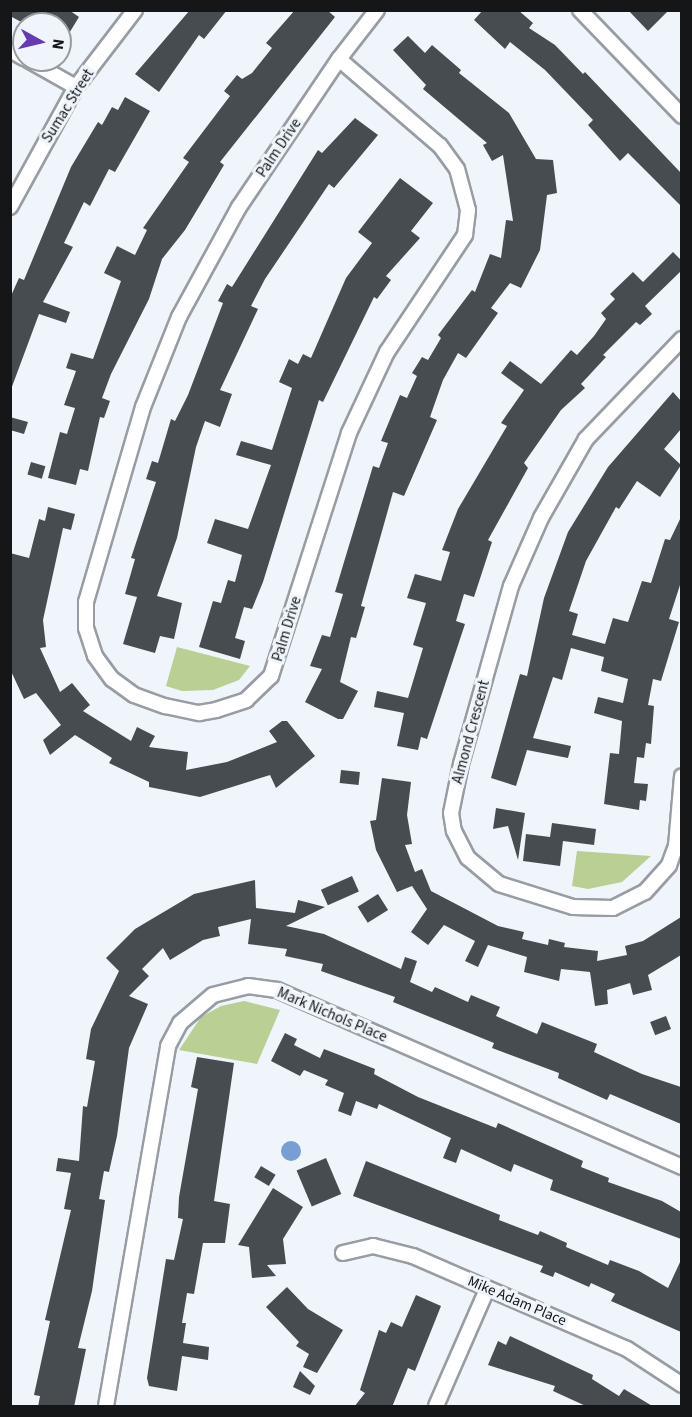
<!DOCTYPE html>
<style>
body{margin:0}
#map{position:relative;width:692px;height:1417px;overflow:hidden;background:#eff5fb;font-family:"Source Sans 3",sans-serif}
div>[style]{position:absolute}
.green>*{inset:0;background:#b9cf93}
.water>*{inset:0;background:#789ed2}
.round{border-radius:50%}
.building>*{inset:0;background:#474c51;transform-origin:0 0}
.roads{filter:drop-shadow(2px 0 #979da2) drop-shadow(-2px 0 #979da2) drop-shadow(0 2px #979da2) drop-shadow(0 -2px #979da2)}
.street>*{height:14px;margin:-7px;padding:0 7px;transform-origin:7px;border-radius:7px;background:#fff}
span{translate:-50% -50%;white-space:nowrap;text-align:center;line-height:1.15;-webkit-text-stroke:6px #eff5fb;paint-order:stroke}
.street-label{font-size:15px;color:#141618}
.frame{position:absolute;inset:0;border:12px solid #141618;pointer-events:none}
.north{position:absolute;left:12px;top:12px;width:60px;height:60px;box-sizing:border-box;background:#eff5fb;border:2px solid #979ca0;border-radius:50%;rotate:98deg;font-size:16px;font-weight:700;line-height:24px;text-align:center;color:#141618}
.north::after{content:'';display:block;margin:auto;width:21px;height:27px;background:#653bb3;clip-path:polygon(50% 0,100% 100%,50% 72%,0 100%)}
</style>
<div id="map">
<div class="green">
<div style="clip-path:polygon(177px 647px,250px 666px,239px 680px,213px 690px,182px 691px,166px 686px)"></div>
<div style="clip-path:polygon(577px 851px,651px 856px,622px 882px,588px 889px,572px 886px)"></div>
<div style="clip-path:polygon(244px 1001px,280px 1010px,257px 1064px,179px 1050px,201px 1017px,221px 1006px)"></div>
</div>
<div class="water">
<div class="round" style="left:281px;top:1141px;width:20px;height:20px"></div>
</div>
<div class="building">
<div style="clip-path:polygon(10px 10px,69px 10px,79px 17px,60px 48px,60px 24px,25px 24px,10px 16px)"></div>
<div style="clip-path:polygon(190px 10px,227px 10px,204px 39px,199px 35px,159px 92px,135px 74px)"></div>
<div style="clip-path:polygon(295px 10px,327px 10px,335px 17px,220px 162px,224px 165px,185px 230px,162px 259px,149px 299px,111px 374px,102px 398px,110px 401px,104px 418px,100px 417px,88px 471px,80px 469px,76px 485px,48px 478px,60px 432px,67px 434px,75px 408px,64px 405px,76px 371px,66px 368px,71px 353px,93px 359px,121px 281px,104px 273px,117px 246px,135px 255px,147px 230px,143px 228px,189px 162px,183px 158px,230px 96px,224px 91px,237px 75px,242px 79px,252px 73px,272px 48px,266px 43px)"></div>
<div style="clip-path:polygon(483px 10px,518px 10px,533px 23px,529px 28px,555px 45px,583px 74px,585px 72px,681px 173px,681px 206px,628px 153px,620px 161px,588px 125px,593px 120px,545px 70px,510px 42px,505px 49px,474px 20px)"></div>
<div style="clip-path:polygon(628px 10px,669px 10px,648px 31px)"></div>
<div style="clip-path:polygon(408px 36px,425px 53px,432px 45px,461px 70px,459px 73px,509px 113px,536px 159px,553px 160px,557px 193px,547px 195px,540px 250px,521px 288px,510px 283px,491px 308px,498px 313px,466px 358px,458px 353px,443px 380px,430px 417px,437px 420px,404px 496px,393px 492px,361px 606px,365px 607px,356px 638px,351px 637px,340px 682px,358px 691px,343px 719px,338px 719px,305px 702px,322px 669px,310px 666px,322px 635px,330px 637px,343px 594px,335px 592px,344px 562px,373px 466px,379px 468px,388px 443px,381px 441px,400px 395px,407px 398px,417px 376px,412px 373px,422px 357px,428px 360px,441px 338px,438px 335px,472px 290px,475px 292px,490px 254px,501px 258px,506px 220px,513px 221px,503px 155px,492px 161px,483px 145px,487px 143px,423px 89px,426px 85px,393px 50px)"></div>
<div style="clip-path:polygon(125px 97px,150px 111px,115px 172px,109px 169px,90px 206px,84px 202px,64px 243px,73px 247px,43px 302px,70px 312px,66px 323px,39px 314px,10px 392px,10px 298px,19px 278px,24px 280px,71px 167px,98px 122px,102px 125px,112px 107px,118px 110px)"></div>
<div style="clip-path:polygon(355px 118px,378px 135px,334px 188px,329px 184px,265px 279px,251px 306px,258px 309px,220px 390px,232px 394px,220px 427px,205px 421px,196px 447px,177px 538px,157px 596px,182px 603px,174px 639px,160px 636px,155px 653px,123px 644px,137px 597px,125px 594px,135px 559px,131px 558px,156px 482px,146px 479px,152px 461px,158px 463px,171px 419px,175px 421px,188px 395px,223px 303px,218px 301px,227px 284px,232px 287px,318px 150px,322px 153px)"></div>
<div style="clip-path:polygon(400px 178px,433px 203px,411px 231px,420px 238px,386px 276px,391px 280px,377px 299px,374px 297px,323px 402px,319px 400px,263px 582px,252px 609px,244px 607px,235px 638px,245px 641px,240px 659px,199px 647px,213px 601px,221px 603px,228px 580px,235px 582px,242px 555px,207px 543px,215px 519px,248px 529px,271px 465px,236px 455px,241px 441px,272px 450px,292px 388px,279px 382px,289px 359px,298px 364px,303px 354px,311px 358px,346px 278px,372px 243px,358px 232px)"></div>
<div style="clip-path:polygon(673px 252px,681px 260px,681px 271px,645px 306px,652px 314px,640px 325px,636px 322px,603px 355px,606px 357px,581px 384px,585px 388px,561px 410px,524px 463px,528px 468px,488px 540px,492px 542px,474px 597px,464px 594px,456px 621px,465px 624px,427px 739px,421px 737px,418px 750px,397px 746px,404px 713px,374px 707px,377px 691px,408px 698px,423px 648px,413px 645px,426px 603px,407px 598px,415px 574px,441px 581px,450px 552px,442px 550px,458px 509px,507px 426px,501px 423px,524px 390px,501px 373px,510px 361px,541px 384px,571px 350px,577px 355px,594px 336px,606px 319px,601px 313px,615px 299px,610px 294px,633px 272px,643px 282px)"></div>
<div style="clip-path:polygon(673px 392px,681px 401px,681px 429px,664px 449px,681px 465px,660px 497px,637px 481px,619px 509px,616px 507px,586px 561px,569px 611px,578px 614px,572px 635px,605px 644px,613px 618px,628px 622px,642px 581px,651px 583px,665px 539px,670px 540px,681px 517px,681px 582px,669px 619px,679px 622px,661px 681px,653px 679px,648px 705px,654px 706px,651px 744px,646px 743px,644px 758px,637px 757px,634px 783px,648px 784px,646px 801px,640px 800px,639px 810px,604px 804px,610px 753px,619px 754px,622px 721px,594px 713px,598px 697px,623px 703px,628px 679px,601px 671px,604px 657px,571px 648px,562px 680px,553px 677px,533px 738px,571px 746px,568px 758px,527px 750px,516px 786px,491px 778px,520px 674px,527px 676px,544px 598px,568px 532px,608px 467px)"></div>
<div style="clip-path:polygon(10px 417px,28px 422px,24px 434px,10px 430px)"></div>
<div style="left:31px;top:462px;width:15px;height:13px;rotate:16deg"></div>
<div style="clip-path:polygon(48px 507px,75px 514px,71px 530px,63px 528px,43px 620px,46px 647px,40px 648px,60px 692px,72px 683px,90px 705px,83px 711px,131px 741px,137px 727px,155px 736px,149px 747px,188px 752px,186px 770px,227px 762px,277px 742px,269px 731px,282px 721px,287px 721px,315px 756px,276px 788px,270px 775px,200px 797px,149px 787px,149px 782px,109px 763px,112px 758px,75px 735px,50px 755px,43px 740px,61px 725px,36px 693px,24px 699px,10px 669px,10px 553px,29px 558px,39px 519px,45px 521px)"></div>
<div style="left:341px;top:770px;width:19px;height:13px;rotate:6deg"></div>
<div style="clip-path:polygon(382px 778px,411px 782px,407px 815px,412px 844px,405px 845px,415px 872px,422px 869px,431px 891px,498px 926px,524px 932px,522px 939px,548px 945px,549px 939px,565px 943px,564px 947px,598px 951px,597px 961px,627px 955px,625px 946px,643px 941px,681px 917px,681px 955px,648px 975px,652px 990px,633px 995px,630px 983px,607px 990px,608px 1004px,595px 1006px,590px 972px,561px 969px,559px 981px,524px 972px,527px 957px,488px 945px,478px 967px,465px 961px,475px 941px,444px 925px,428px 945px,411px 932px,427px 909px,412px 886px,397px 892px,376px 850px,370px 821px,376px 820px)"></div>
<div style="clip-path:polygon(496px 808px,525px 813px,518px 860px,508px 826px,493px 829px)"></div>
<div style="clip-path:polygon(552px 823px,596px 829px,594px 845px,563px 841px,560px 866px,523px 861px,526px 834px,550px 837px)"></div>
<div style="left:352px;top:876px;width:17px;height:34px;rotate:66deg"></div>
<div style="clip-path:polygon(255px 880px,256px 908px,295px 913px,298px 900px,325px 907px,286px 926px,324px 934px,401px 969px,405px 957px,417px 961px,410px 982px,432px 992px,435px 987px,468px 1002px,471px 995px,500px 1007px,496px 1016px,537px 1034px,542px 1022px,597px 1044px,594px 1052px,642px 1074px,681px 1087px,681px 1124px,610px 1094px,607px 1100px,558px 1078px,559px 1073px,492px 1048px,494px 1043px,393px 1002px,395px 997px,321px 971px,323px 964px,285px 956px,287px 949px,248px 944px,251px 919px,218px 927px,220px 936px,203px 940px,170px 960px,163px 948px,142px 969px,149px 976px,129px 996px,148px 1004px,129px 1048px,117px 1136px,109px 1172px,104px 1171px,99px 1199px,105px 1200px,92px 1291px,78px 1348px,86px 1349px,74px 1407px,38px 1407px,40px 1396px,34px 1395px,50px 1321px,45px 1320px,71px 1210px,64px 1209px,71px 1173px,56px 1171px,58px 1158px,79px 1161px,83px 1106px,87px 1107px,95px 1061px,86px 1059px,91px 1029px,119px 971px,106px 958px,135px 929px,194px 894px)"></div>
<div style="left:378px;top:894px;width:19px;height:24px;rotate:58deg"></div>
<div style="left:666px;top:1016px;width:14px;height:17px;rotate:69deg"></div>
<div style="clip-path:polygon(285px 1033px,297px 1039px,294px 1045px,320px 1058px,324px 1049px,375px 1069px,374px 1074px,418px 1097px,496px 1128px,498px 1123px,583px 1161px,581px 1167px,609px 1178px,608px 1182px,662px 1201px,681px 1212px,681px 1239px,550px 1190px,553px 1180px,514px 1164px,511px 1172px,461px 1149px,456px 1163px,443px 1158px,451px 1138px,379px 1104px,377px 1109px,356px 1101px,351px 1116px,338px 1111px,344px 1093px,325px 1085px,328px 1080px,304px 1070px,300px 1076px,271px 1061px)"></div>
<div style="clip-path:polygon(197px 1057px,234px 1063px,214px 1201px,230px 1204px,225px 1243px,203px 1243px,194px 1294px,187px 1293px,182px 1323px,186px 1323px,183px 1343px,209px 1347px,208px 1360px,182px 1356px,177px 1391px,149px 1386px,147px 1378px,166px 1259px,174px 1260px,183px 1219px,178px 1218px,179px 1197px,198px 1089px,191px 1087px)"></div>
<div style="left:326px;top:1158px;width:39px;height:32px;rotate:67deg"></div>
<div style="clip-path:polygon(366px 1161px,500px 1215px,499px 1220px,538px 1235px,540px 1231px,567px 1243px,566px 1247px,608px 1265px,610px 1260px,639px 1271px,668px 1288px,681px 1260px,681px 1332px,611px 1301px,615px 1294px,591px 1283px,589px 1287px,555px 1272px,553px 1277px,540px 1272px,543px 1266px,353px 1196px)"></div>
<div style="left:261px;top:1166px;width:17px;height:13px;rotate:31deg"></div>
<div style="clip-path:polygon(273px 1188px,303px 1207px,283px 1239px,286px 1264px,267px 1265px,276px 1276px,252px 1278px,249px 1247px,238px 1245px)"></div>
<div style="clip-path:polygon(287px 1287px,308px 1309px,343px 1330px,317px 1373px,303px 1367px,309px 1354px,296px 1346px,299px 1342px,266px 1307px)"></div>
<div style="clip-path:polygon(416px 1295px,441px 1306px,415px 1371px,408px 1368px,392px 1407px,354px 1407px,365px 1393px,360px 1390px,379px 1330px,386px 1333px,391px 1322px,402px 1327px)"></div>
<div style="clip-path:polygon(510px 1336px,593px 1375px,592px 1379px,619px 1396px,624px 1389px,654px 1407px,588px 1407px,553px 1391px,555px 1386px,488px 1365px,498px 1341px,506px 1345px)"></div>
<div style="clip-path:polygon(300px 1371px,315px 1386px,310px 1395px,293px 1387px)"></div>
</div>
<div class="roads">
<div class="street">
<div style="left:580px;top:10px;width:147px;rotate:46.1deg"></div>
<div style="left:10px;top:50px;width:16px;rotate:30deg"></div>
<div style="left:339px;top:59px;width:179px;rotate:124deg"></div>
<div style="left:239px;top:207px;width:125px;rotate:118.6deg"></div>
<div style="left:179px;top:317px;width:97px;rotate:111.8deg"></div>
<div style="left:143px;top:407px;width:203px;rotate:106.3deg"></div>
<div style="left:86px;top:602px;width:26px;rotate:90deg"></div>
<div style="left:86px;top:628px;width:29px;rotate:72deg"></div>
<div style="left:95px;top:656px;width:29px;rotate:54deg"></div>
<div style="left:112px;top:679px;width:27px;rotate:36deg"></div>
<div style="left:134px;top:695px;width:33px;rotate:20deg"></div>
<div style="left:165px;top:706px;width:35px;rotate:12deg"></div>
<div style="left:199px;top:713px;width:17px;rotate:-10deg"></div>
<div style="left:216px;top:710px;width:32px;rotate:-18deg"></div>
<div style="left:246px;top:700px;width:35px;rotate:-44deg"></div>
<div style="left:271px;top:676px;width:255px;rotate:-72.2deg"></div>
<div style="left:349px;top:433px;width:89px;rotate:-64.9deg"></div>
<div style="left:387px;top:352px;width:141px;rotate:-56.3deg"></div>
<div style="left:465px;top:235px;width:25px;rotate:-83deg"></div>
<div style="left:468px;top:210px;width:42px;rotate:-105deg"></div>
<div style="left:457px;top:169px;width:29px;rotate:-126deg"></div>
<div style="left:440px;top:146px;width:133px;rotate:-139.3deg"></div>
<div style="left:339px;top:59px;width:62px;rotate:-52.2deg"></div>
<div style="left:28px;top:60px;width:55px;rotate:29.4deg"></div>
<div style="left:10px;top:207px;width:137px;rotate:-61.2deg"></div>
<div style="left:76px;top:87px;width:97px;rotate:-52.5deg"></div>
<div style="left:682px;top:339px;width:139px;rotate:133.8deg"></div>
<div style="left:586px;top:439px;width:91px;rotate:119.7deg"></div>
<div style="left:541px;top:518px;width:74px;rotate:113.8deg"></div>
<div style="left:511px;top:586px;width:185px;rotate:105.7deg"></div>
<div style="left:461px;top:764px;width:50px;rotate:101.5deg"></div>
<div style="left:451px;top:813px;width:18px;rotate:81deg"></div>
<div style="left:454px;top:831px;width:30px;rotate:63deg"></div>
<div style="left:468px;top:858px;width:40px;rotate:40deg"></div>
<div style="left:499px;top:884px;width:77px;rotate:17.3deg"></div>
<div style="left:573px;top:907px;width:40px;rotate:1.4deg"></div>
<div style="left:613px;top:908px;width:36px;rotate:-27deg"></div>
<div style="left:645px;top:892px;width:36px;rotate:-48deg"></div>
<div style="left:669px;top:865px;width:20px;rotate:-70deg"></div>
<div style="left:676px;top:846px;width:70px;rotate:-85.1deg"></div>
<div style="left:343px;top:1253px;width:31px;rotate:-13deg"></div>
<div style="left:373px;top:1246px;width:41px;rotate:14deg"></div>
<div style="left:413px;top:1256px;width:233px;rotate:23.5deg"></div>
<div style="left:627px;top:1349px;width:66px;rotate:33.2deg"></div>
<div style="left:106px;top:1406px;width:365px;rotate:-80.2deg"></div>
<div style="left:168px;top:1046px;width:26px;rotate:-62deg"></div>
<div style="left:180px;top:1023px;width:43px;rotate:-40.3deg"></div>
<div style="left:213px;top:995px;width:36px;rotate:-14deg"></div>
<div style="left:248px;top:986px;width:29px;rotate:8deg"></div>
<div style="left:277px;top:990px;width:442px;rotate:23.6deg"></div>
<div style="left:436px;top:1406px;width:128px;rotate:-66.4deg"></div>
</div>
</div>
<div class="street-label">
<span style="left:68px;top:106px;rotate:-58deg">Sumac Street</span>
<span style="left:279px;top:148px;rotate:-56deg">Palm Drive</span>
<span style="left:287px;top:629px;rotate:-73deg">Palm Drive</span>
<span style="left:471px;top:732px;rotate:-75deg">Almond Crescent</span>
<span style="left:332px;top:1015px;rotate:23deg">Mark Nichols Place</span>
<span style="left:517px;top:1301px;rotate:23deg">Mike Adam Place</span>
</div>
<div class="frame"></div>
<div class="north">N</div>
</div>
